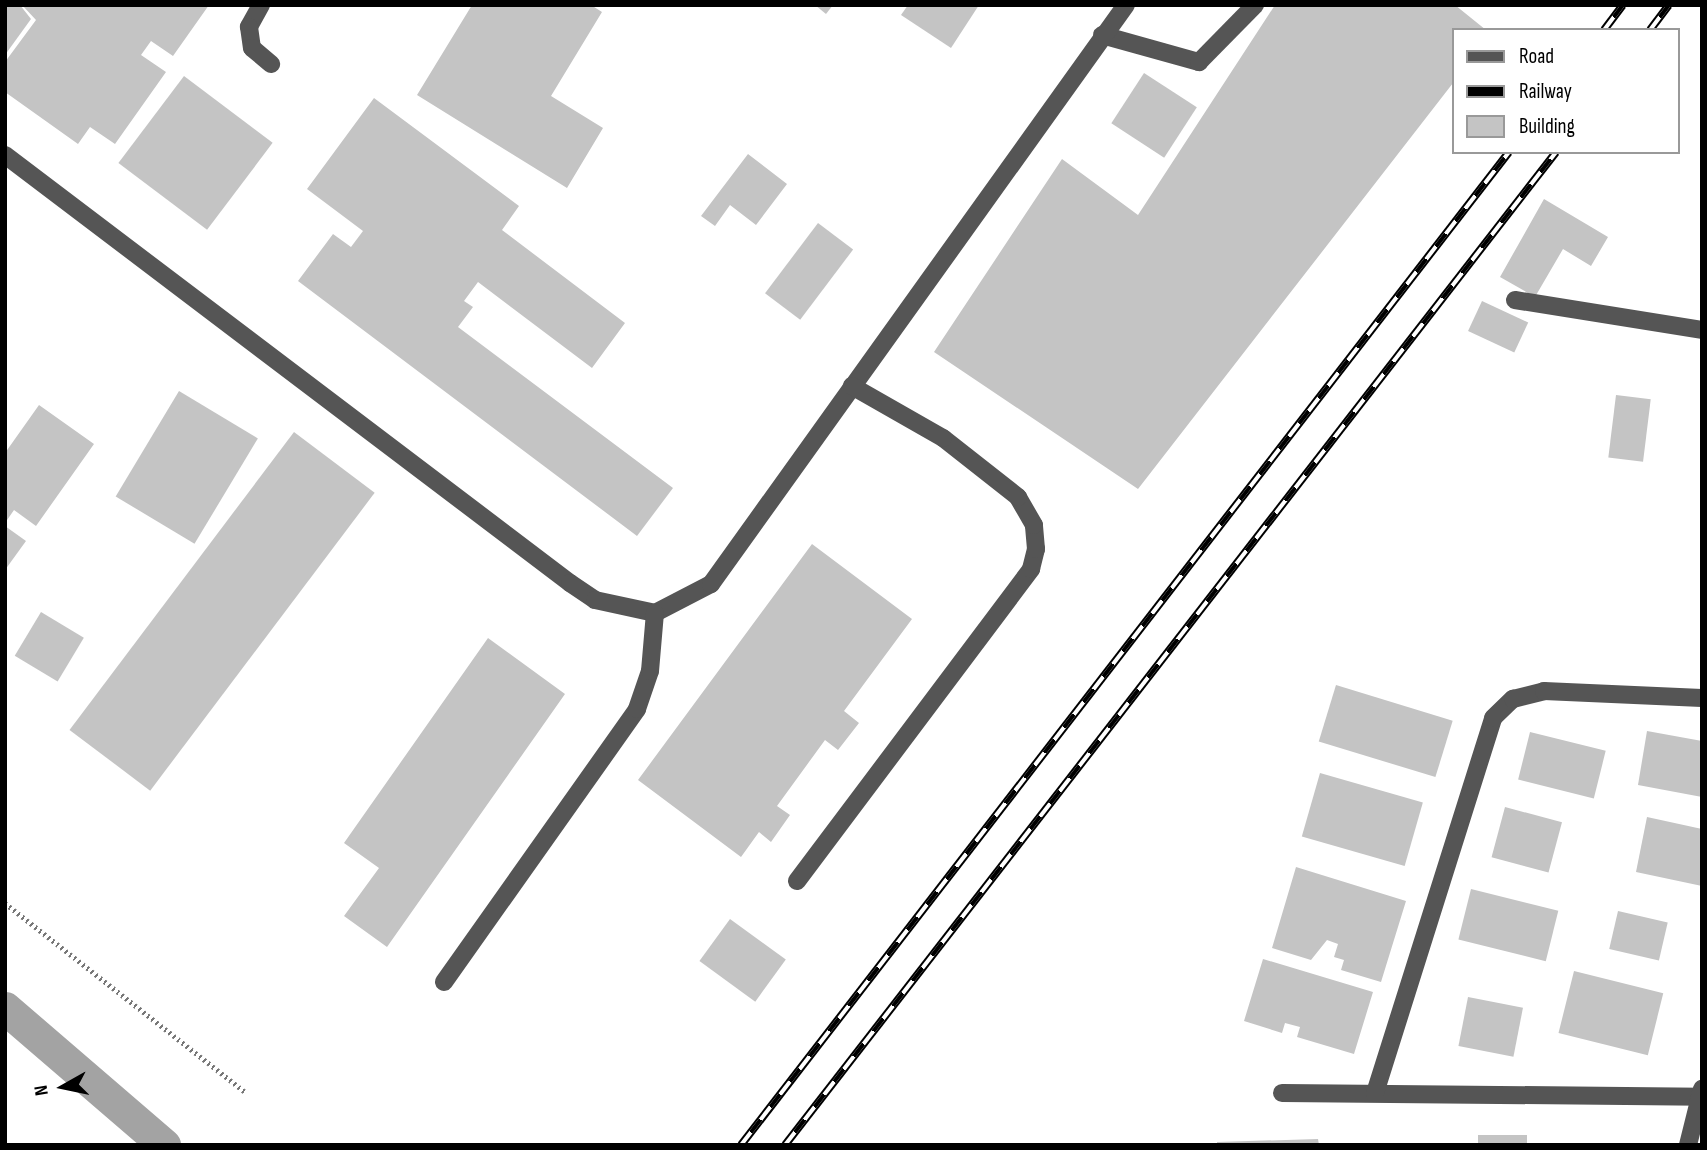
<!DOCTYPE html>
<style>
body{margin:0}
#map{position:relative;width:1707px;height:1150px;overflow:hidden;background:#fff;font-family:"Sofia Sans Condensed",sans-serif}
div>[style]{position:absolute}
.canal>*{height:33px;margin:-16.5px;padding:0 16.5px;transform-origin:16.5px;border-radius:16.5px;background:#a3a3a3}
.building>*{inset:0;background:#c4c4c4;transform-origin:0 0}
.path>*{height:4.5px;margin-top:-2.25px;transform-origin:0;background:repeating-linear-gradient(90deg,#777 0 2px,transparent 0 5.5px)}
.minor>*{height:18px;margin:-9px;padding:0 9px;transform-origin:9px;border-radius:9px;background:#555}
.rail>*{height:8px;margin-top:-4px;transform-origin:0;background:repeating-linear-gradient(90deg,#fff 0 16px,#000 0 32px);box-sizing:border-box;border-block:2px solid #000}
span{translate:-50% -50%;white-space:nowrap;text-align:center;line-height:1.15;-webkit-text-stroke:5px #fff;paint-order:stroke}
.frame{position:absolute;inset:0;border:7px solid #000;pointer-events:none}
.legend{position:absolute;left:1452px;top:28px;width:228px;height:126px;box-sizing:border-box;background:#fff;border:2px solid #999;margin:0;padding:9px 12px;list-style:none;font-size:21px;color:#000}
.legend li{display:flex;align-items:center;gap:14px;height:35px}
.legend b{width:35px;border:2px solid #999}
.north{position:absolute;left:28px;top:1052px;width:70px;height:70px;-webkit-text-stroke:5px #fff;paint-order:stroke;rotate:261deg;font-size:19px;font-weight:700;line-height:28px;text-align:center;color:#000}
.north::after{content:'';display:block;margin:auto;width:24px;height:32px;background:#000;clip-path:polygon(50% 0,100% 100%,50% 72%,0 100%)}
</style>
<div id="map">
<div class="canal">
<div style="left:5px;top:1008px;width:210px;rotate:40.7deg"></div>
</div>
<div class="building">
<div style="clip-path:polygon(5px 5px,20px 5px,31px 19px,5px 55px)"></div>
<div style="clip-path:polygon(22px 5px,209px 5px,173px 56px,151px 41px,141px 55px,166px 72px,115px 144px,90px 127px,78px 144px,5px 92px,5px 62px,36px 20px)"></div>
<div style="clip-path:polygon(472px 5px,591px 5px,602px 12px,551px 96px,603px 128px,567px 188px,417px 95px)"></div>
<div style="clip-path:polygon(815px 5px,833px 5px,826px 14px)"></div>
<div style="clip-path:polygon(908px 5px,979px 5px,951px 48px,901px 15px)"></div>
<div style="clip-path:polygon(1275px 5px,1455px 5px,1486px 30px,1453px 30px,1453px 83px,1138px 489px,934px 352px,1062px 159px,1138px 215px)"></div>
<div style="left:1144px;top:73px;width:63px;height:60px;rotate:33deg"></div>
<div style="left:184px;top:76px;width:111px;height:109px;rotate:37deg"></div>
<div style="clip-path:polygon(374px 98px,519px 206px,502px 230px,625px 323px,592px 368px,478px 282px,464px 301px,473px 307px,458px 327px,673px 488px,637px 536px,298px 281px,333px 234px,351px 247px,363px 231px,307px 189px)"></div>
<div style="clip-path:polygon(748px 154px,787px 184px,756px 225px,730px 205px,715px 226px,701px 216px)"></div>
<div style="clip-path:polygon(1544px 199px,1608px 237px,1591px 266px,1563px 249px,1535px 297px,1500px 277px)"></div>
<div style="left:818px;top:223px;width:44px;height:88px;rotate:37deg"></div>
<div style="left:1482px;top:301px;width:51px;height:33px;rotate:25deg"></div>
<div style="left:179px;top:391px;width:92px;height:123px;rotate:31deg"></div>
<div style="left:1616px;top:395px;width:35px;height:63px;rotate:7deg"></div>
<div style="clip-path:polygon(39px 405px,94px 444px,36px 526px,14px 510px,5px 523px,5px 453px)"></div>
<div style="left:294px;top:432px;width:101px;height:373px;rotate:37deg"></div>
<div style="clip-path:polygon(5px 526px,26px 541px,5px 570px)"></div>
<div style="clip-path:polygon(812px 544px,912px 619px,844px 711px,859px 723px,838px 750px,825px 740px,777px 806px,790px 815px,771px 842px,759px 832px,741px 857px,638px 780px)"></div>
<div style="left:41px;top:612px;width:50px;height:51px;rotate:31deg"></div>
<div style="clip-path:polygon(488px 638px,565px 694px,387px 947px,344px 916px,379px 868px,344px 843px)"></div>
<div style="left:1336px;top:685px;width:122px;height:59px;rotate:17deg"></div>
<div style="clip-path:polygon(1647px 731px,1702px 741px,1702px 797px,1638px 785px)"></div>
<div style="left:1530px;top:732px;width:78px;height:49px;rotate:14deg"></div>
<div style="left:1320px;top:773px;width:107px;height:66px;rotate:16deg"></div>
<div style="left:1505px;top:807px;width:59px;height:52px;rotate:15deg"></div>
<div style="clip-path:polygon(1647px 817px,1702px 829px,1702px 886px,1636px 872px)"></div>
<div style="clip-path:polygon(1296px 867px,1406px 901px,1381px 982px,1341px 970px,1344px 960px,1334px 957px,1338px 944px,1327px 940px,1311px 960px,1272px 948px)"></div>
<div style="left:1471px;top:889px;width:90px;height:52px;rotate:14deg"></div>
<div style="left:1618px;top:911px;width:51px;height:39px;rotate:13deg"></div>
<div style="left:730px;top:919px;width:69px;height:52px;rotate:36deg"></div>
<div style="clip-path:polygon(1263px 959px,1373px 992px,1354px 1054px,1297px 1037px,1300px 1027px,1285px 1023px,1282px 1033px,1244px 1021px)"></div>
<div style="left:1574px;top:971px;width:92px;height:64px;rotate:14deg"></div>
<div style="left:1468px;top:997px;width:56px;height:50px;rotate:11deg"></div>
<div style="left:1478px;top:1135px;width:49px;height:10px"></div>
<div style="clip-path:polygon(1318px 1139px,1319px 1145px,1217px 1145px,1217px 1142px)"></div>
</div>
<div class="path">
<div style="left:5px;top:903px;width:305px;rotate:38.2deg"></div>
</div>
<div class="minor">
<div style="left:261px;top:5px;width:25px;rotate:119deg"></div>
<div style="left:249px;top:27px;width:21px;rotate:82deg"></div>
<div style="left:252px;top:48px;width:25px;rotate:40deg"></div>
<div style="left:1102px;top:35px;width:101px;rotate:15.6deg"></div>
<div style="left:1199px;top:62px;width:80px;rotate:-45.5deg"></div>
<div style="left:5px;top:155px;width:709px;rotate:37.14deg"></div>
<div style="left:570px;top:583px;width:30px;rotate:34deg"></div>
<div style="left:595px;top:600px;width:61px;rotate:12.2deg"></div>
<div style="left:655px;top:613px;width:63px;rotate:-27.4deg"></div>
<div style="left:711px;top:584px;width:712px;rotate:-54.37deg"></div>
<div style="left:1515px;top:300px;width:189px;rotate:9.1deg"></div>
<div style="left:797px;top:881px;width:390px;rotate:-53.1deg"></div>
<div style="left:1031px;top:569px;width:21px;rotate:-76deg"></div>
<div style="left:1036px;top:549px;width:24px;rotate:-95deg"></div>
<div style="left:1034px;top:525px;width:32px;rotate:-120deg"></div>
<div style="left:1018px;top:497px;width:95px;rotate:-141.8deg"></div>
<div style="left:943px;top:438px;width:105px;rotate:-150.3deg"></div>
<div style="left:444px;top:982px;width:334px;rotate:-54.7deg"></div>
<div style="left:637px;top:709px;width:40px;rotate:-71.1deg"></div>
<div style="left:650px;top:671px;width:58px;rotate:-85.1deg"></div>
<div style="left:1282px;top:1093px;width:420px;rotate:0.5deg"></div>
<div style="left:1375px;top:1093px;width:393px;rotate:-72.5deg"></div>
<div style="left:1493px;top:718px;width:28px;rotate:-44deg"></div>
<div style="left:1513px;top:699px;width:32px;rotate:-14deg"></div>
<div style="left:1544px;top:691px;width:158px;rotate:2.5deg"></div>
<div style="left:1688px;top:1145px;width:58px;rotate:-76deg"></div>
</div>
<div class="rail">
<div style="left:1604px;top:30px;width:31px;rotate:-53deg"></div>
<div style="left:1650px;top:30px;width:31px;rotate:-53deg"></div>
<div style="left:741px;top:1145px;width:1255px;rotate:-52.28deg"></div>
<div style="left:785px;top:1145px;width:1257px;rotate:-52.17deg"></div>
</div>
<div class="frame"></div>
<ul class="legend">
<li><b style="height:9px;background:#555"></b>Road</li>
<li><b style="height:9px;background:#000"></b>Railway</li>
<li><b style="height:19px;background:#c4c4c4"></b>Building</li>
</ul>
<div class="north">N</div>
</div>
